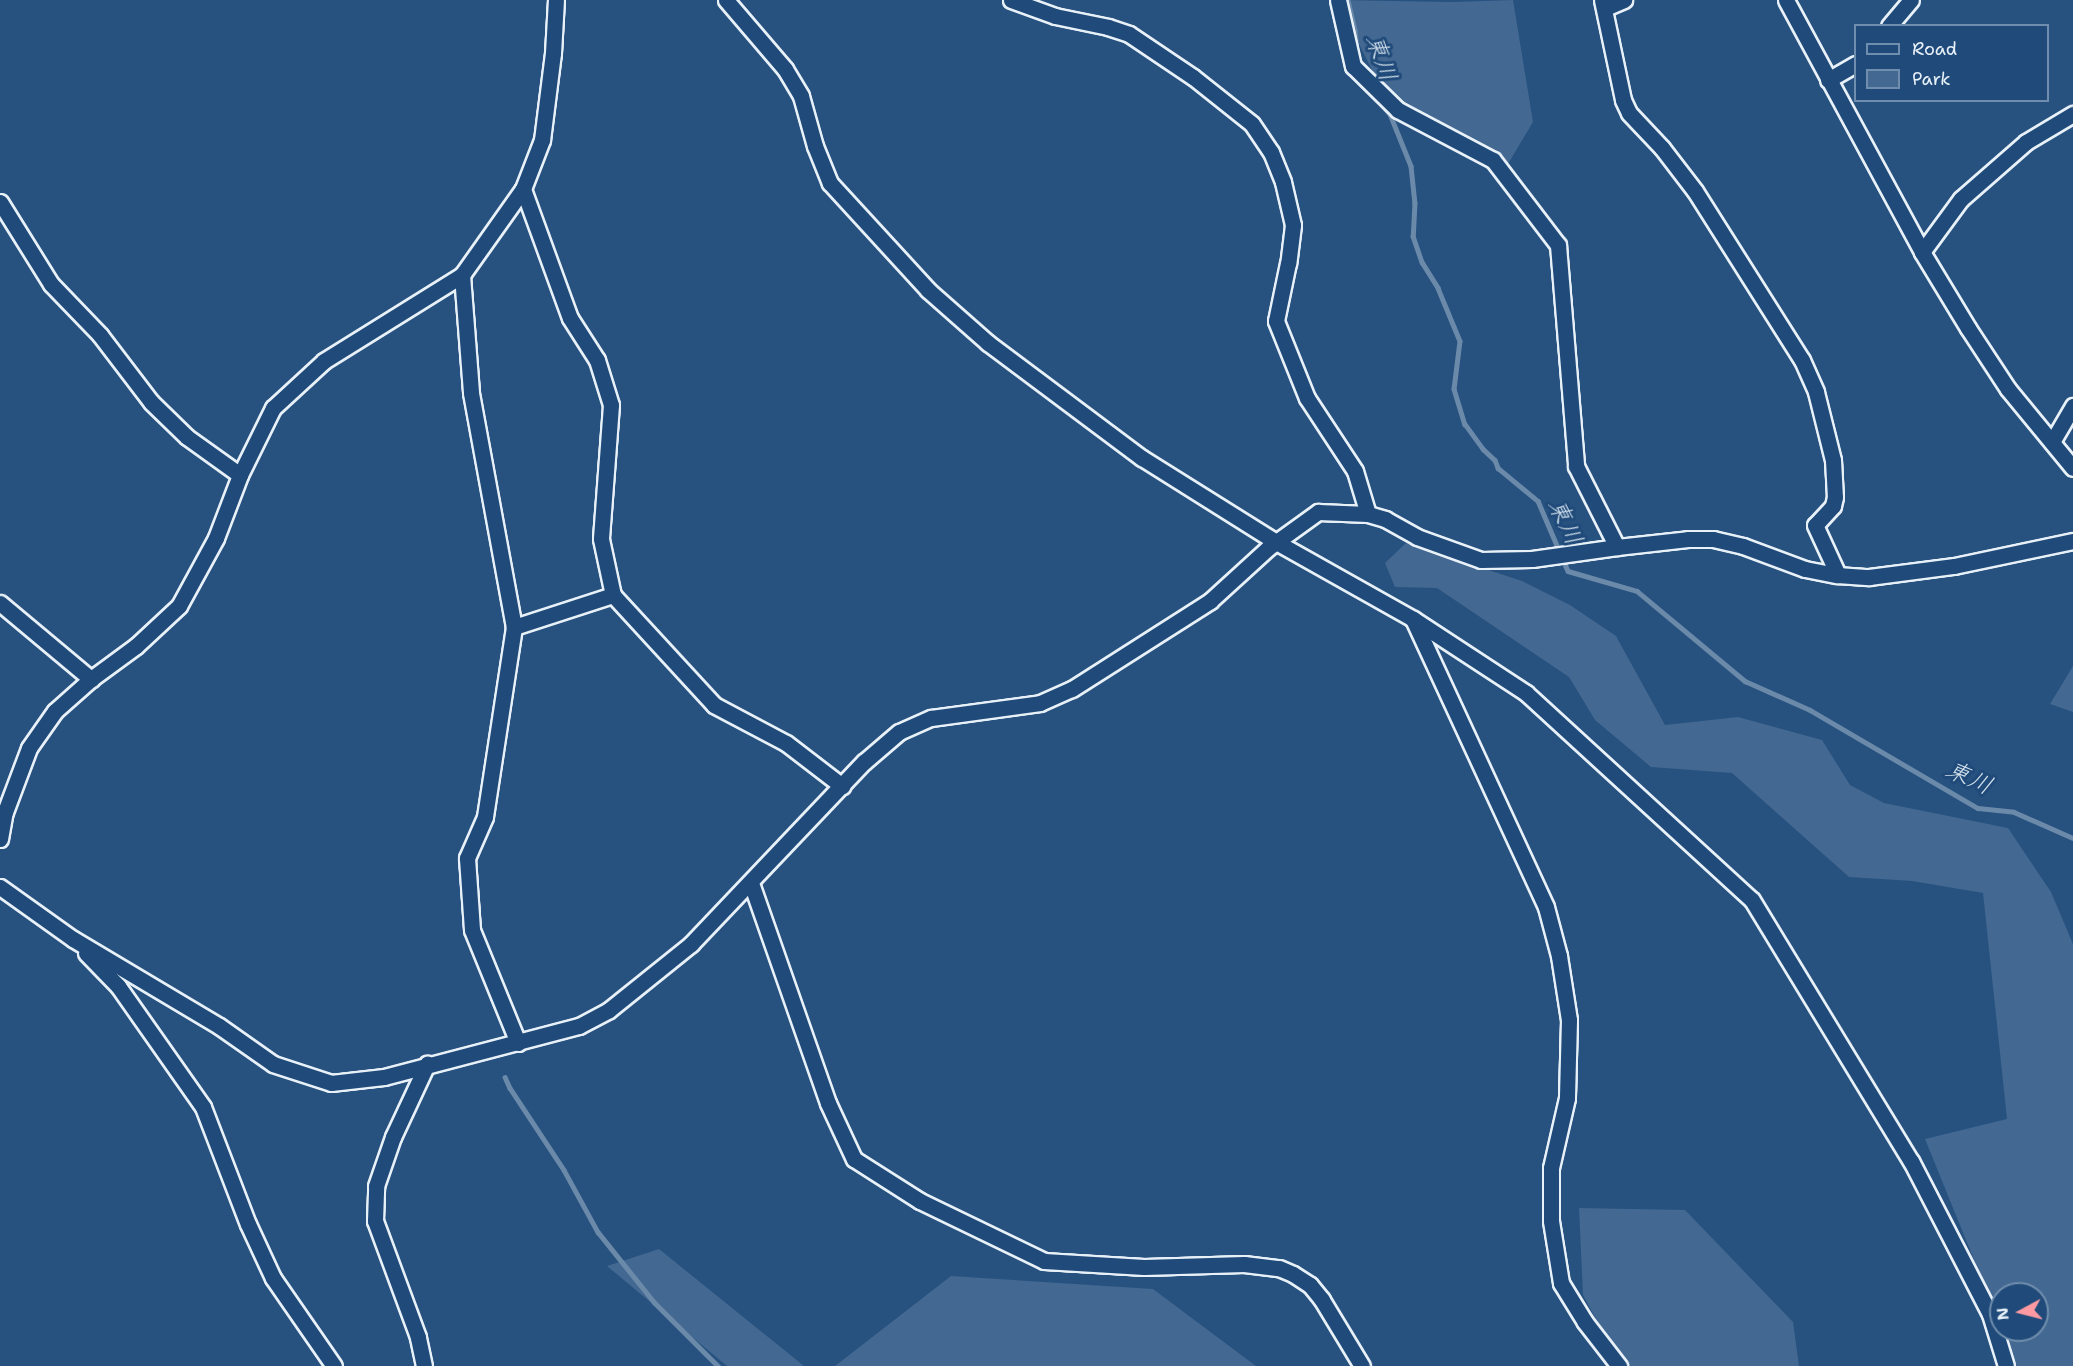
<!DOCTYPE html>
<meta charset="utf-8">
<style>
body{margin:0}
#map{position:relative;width:2073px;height:1366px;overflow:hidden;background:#27517f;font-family:"Shantell Sans","Klee One",sans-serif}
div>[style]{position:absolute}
.green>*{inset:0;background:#436891}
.stream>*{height:4.5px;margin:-2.25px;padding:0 2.25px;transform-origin:2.25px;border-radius:2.25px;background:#6b8aaa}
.roads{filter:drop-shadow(2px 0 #e8f1f8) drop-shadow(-2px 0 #e8f1f8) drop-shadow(0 2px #e8f1f8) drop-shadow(0 -2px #e8f1f8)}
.minor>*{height:15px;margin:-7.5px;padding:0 7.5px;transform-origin:7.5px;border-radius:7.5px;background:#1f4a7a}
span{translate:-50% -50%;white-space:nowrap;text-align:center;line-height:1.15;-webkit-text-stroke:6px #1f4a7a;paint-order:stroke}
.water-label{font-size:24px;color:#d5e2ec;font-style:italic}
.legend{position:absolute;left:1854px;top:24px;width:195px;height:78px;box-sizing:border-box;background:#1f4a7a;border:2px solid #6f8dac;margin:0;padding:8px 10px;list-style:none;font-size:18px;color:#e8f1f8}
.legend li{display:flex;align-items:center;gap:12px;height:30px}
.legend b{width:30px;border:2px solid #6f8dac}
.north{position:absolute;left:1989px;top:1282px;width:60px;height:60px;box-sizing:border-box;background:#1f4a7a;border:2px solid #6f8dac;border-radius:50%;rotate:263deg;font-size:16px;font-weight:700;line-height:24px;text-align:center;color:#e8f1f8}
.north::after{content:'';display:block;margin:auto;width:21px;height:27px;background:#ff9aa2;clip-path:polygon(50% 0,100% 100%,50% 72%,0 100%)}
</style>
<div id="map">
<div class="green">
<div style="clip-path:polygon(1337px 0,1452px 2px,1513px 0,1533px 122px,1508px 164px,1418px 130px,1373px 72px)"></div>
<div style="clip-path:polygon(evenodd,1406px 543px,1522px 581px,1570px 605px,1616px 636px,1665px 725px,1738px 717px,1822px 740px,1850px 785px,1884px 803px,2008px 828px,2051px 892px,2073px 944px,2073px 1366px,2011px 1366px,1996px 1314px,1925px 1139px,2007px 1119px,1983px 893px,1912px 881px,1849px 877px,1732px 773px,1651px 767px,1595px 720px,1569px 677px,1437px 588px,1395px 587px,1385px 563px,1406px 543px,2001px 1294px,2037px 1294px,2037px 1330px,2001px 1330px,2001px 1294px)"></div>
<div style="clip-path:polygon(2073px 666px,2073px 712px,2050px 704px)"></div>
<div style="clip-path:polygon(1579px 1208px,1685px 1210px,1793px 1322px,1799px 1366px,1621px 1366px,1583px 1295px)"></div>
<div style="clip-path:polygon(659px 1249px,804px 1366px,727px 1366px,607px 1266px)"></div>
<div style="clip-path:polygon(951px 1276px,1153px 1289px,1256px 1366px,835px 1366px)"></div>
</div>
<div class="stream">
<div style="left:1348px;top:0;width:31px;rotate:77deg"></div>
<div style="left:1355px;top:30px;width:23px;rotate:85deg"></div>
<div style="left:1379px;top:101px;width:17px;rotate:50deg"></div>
<div style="left:1390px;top:114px;width:56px;rotate:68deg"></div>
<div style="left:1411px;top:166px;width:37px;rotate:84deg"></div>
<div style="left:1415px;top:203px;width:33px;rotate:93deg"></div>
<div style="left:1413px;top:236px;width:28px;rotate:71deg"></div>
<div style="left:1422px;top:262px;width:31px;rotate:58deg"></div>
<div style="left:1438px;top:288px;width:57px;rotate:67.5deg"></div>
<div style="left:1460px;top:341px;width:48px;rotate:97.1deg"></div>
<div style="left:1454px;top:389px;width:37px;rotate:73deg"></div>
<div style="left:1465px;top:424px;width:31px;rotate:54deg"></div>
<div style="left:1483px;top:449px;width:16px;rotate:43deg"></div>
<div style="left:1495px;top:460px;width:9px;rotate:69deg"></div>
<div style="left:1498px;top:468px;width:52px;rotate:39.5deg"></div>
<div style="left:1538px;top:501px;width:76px;rotate:66.8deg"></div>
<div style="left:1568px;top:571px;width:72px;rotate:16.2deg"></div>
<div style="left:1637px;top:591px;width:141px;rotate:39.8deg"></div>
<div style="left:1745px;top:681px;width:71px;rotate:24deg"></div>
<div style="left:1810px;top:710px;width:194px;rotate:30.3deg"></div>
<div style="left:1978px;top:808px;width:36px;rotate:6deg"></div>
<div style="left:2014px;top:812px;width:64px;rotate:23.8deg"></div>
<div style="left:505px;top:1077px;width:12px;rotate:66deg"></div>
<div style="left:510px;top:1088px;width:98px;rotate:56.6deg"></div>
<div style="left:564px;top:1170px;width:71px;rotate:61.3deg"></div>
<div style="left:598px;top:1232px;width:90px;rotate:51.3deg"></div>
<div style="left:654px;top:1302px;width:91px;rotate:45deg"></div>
</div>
<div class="roads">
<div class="minor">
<div style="left:726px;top:0;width:91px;rotate:49.5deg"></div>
<div style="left:785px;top:69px;width:31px;rotate:59deg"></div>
<div style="left:801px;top:96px;width:52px;rotate:74.4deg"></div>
<div style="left:815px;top:146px;width:40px;rotate:68deg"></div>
<div style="left:830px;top:183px;width:145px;rotate:47.5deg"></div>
<div style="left:928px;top:290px;width:80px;rotate:41.5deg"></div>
<div style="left:988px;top:343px;width:192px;rotate:36.8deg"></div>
<div style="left:1142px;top:458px;width:158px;rotate:32.1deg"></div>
<div style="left:1276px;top:542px;width:157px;rotate:29.3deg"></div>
<div style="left:1413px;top:619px;width:135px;rotate:33.2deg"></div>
<div style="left:1526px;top:693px;width:306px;rotate:42.5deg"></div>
<div style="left:1752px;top:900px;width:306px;rotate:58.7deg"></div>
<div style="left:1911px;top:1161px;width:172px;rotate:62.7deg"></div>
<div style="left:1990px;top:1314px;width:54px;rotate:72.9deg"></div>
<div style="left:1011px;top:0;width:47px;rotate:20deg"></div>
<div style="left:1055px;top:16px;width:54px;rotate:11.7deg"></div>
<div style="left:1108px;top:27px;width:22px;rotate:18deg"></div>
<div style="left:1129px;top:34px;width:77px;rotate:33.9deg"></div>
<div style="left:1193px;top:77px;width:75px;rotate:38.5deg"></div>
<div style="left:1252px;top:124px;width:34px;rotate:56deg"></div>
<div style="left:1271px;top:152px;width:32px;rotate:68deg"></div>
<div style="left:1283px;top:182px;width:44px;rotate:76.9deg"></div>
<div style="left:1293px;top:225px;width:38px;rotate:97deg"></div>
<div style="left:1288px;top:263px;width:59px;rotate:101.7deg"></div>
<div style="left:1276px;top:321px;width:83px;rotate:68.1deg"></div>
<div style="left:1307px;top:398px;width:87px;rotate:56.7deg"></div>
<div style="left:1355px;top:471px;width:45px;rotate:73.2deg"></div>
<div style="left:1338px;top:0;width:68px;rotate:77.2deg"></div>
<div style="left:1353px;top:66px;width:63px;rotate:44.4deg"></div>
<div style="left:1398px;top:110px;width:107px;rotate:27.8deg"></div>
<div style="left:1493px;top:160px;width:107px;rotate:52.6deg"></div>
<div style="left:1558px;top:245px;width:222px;rotate:85.3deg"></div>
<div style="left:1576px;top:466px;width:91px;rotate:63.2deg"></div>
<div style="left:1602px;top:0;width:102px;rotate:78.1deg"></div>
<div style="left:1623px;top:100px;width:14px;rotate:65deg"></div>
<div style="left:1629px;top:113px;width:48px;rotate:46.7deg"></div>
<div style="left:1662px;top:148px;width:54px;rotate:52.5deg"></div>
<div style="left:1695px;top:191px;width:200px;rotate:57.7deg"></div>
<div style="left:1802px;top:360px;width:35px;rotate:66deg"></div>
<div style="left:1816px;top:392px;width:70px;rotate:76deg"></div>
<div style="left:1833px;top:460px;width:37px;rotate:87deg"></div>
<div style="left:1835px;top:497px;width:9px;rotate:103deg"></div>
<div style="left:1833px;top:506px;width:26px;rotate:133deg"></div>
<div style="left:1815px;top:525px;width:55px;rotate:65.3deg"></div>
<div style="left:1786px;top:0;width:286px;rotate:61.6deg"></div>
<div style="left:1922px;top:252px;width:89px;rotate:58.8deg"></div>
<div style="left:1968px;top:328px;width:73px;rotate:56.7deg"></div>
<div style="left:2008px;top:389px;width:102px;rotate:50.6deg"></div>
<div style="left:1605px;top:8px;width:21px;rotate:-23deg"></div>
<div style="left:1889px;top:26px;width:34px;rotate:-50deg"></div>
<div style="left:1828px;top:80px;width:32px;rotate:-30deg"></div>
<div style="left:523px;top:189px;width:137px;rotate:70deg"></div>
<div style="left:570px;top:318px;width:50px;rotate:57.3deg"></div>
<div style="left:597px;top:360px;width:47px;rotate:72.7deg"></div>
<div style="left:611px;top:405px;width:134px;rotate:94.3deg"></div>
<div style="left:601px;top:539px;width:57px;rotate:77.9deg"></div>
<div style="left:613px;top:595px;width:149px;rotate:47.4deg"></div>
<div style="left:714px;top:705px;width:81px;rotate:27.8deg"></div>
<div style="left:786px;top:743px;width:71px;rotate:37.5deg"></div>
<div style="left:0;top:202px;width:97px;rotate:58.1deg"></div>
<div style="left:51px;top:284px;width:71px;rotate:46.1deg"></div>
<div style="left:100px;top:335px;width:84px;rotate:52.7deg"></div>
<div style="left:151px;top:402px;width:50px;rotate:44.2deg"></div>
<div style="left:187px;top:437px;width:65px;rotate:35.6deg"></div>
<div style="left:1922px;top:252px;width:66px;rotate:-53.7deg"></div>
<div style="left:1961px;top:199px;width:86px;rotate:-41.2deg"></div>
<div style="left:2026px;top:142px;width:55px;rotate:-30.8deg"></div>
<div style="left:462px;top:275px;width:118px;rotate:85.6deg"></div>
<div style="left:471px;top:393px;width:238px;rotate:79.6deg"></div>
<div style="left:514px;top:627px;width:192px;rotate:98.7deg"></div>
<div style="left:485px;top:817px;width:45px;rotate:113.7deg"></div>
<div style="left:467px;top:858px;width:72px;rotate:86deg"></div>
<div style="left:472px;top:930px;width:122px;rotate:67.8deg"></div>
<div style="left:2052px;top:442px;width:42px;rotate:-59.7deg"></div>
<div style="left:0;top:603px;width:119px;rotate:39.9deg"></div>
<div style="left:1413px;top:619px;width:317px;rotate:65.2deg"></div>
<div style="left:1546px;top:907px;width:51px;rotate:75.1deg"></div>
<div style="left:1559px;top:956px;width:65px;rotate:81.1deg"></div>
<div style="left:1569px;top:1020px;width:78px;rotate:91.5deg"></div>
<div style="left:1567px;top:1098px;width:72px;rotate:102.9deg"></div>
<div style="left:1551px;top:1168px;width:53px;rotate:90deg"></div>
<div style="left:1551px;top:1221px;width:63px;rotate:80.8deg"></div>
<div style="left:1561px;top:1283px;width:46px;rotate:58.4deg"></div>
<div style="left:1585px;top:1322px;width:56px;rotate:52.3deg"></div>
<div style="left:514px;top:627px;width:104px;rotate:-17.9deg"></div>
<div style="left:0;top:839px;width:27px;rotate:-80deg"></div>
<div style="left:5px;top:812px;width:68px;rotate:-69.4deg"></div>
<div style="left:29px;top:748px;width:45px;rotate:-54.9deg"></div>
<div style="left:55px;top:711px;width:48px;rotate:-41.6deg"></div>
<div style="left:91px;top:679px;width:56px;rotate:-36.3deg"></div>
<div style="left:136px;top:646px;width:59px;rotate:-42.9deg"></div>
<div style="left:179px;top:606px;width:77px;rotate:-61.4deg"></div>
<div style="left:216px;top:538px;width:67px;rotate:-69.1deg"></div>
<div style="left:240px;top:475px;width:75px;rotate:-63.8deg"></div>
<div style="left:273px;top:408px;width:69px;rotate:-42.7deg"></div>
<div style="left:324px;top:361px;width:163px;rotate:-31.9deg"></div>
<div style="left:462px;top:275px;width:105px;rotate:-54.7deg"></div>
<div style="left:523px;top:189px;width:53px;rotate:-68.8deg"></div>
<div style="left:542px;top:140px;width:88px;rotate:-82.8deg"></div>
<div style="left:553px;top:53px;width:53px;rotate:-86.8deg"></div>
<div style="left:751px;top:883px;width:233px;rotate:70.7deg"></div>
<div style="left:828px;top:1103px;width:62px;rotate:65.1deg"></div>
<div style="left:854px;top:1159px;width:78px;rotate:32.5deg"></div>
<div style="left:920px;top:1201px;width:138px;rotate:25.8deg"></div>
<div style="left:1044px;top:1261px;width:100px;rotate:3.4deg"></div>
<div style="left:1144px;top:1267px;width:100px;rotate:-1.7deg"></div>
<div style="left:1244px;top:1264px;width:35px;rotate:7deg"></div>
<div style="left:1279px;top:1268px;width:15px;rotate:23deg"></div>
<div style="left:1293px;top:1274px;width:20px;rotate:33deg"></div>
<div style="left:1310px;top:1285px;width:19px;rotate:51deg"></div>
<div style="left:1322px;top:1300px;width:77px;rotate:58.8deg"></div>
<div style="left:0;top:887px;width:90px;rotate:35.5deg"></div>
<div style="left:73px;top:939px;width:170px;rotate:30.8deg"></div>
<div style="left:219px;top:1026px;width:66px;rotate:35.1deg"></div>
<div style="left:273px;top:1064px;width:61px;rotate:18.1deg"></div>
<div style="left:331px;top:1083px;width:53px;rotate:-6.5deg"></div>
<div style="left:384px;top:1077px;width:202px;rotate:-14.7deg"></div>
<div style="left:579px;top:1026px;width:34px;rotate:-28deg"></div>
<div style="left:609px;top:1010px;width:105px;rotate:-38.8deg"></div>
<div style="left:691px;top:944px;width:251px;rotate:-46.5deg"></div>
<div style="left:864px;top:762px;width:46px;rotate:-40.6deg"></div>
<div style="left:899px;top:732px;width:35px;rotate:-24deg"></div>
<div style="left:931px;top:718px;width:110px;rotate:-7.8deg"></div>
<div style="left:1040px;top:703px;width:35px;rotate:-24deg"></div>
<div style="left:1072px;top:689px;width:164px;rotate:-32.5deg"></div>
<div style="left:1210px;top:601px;width:79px;rotate:-42.4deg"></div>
<div style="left:1268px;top:548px;width:62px;rotate:-35.8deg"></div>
<div style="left:1318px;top:512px;width:50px;rotate:2.3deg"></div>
<div style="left:1368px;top:514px;width:18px;rotate:16deg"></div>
<div style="left:1385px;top:519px;width:37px;rotate:29deg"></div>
<div style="left:1417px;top:537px;width:68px;rotate:19.8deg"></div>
<div style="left:1481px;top:560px;width:51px;rotate:-1.1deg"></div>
<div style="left:1532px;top:559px;width:86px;rotate:-8deg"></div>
<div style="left:1617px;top:547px;width:71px;rotate:-6.4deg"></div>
<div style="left:1688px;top:539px;width:25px"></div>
<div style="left:1713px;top:539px;width:31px;rotate:13deg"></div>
<div style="left:1743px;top:546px;width:66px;rotate:20.4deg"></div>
<div style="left:1805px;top:569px;width:33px;rotate:11deg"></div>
<div style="left:1837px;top:575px;width:32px;rotate:4deg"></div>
<div style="left:1869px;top:577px;width:86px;rotate:-7.4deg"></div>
<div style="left:1954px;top:566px;width:122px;rotate:-11.9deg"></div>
<div style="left:86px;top:953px;width:46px;rotate:45.9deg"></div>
<div style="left:118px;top:986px;width:148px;rotate:54.9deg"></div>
<div style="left:203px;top:1107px;width:125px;rotate:69deg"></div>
<div style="left:248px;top:1224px;width:60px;rotate:65.2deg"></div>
<div style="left:273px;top:1278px;width:107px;rotate:55.3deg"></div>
<div style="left:424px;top:1366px;width:30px;rotate:-102deg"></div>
<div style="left:418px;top:1337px;width:124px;rotate:-110.3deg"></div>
<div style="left:375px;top:1221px;width:35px;rotate:-88deg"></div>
<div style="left:376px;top:1186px;width:52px;rotate:-70.9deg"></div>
<div style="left:393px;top:1137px;width:81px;rotate:-65deg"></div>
</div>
</div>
<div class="water-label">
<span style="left:1381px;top:58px;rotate:71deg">東川</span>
<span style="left:1565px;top:522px;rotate:65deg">東川</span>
<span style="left:1969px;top:778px;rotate:25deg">東川</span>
</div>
<ul class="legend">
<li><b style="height:8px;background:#1f4a7a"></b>Road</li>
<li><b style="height:16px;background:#436891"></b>Park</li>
</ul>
<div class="north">N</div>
</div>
